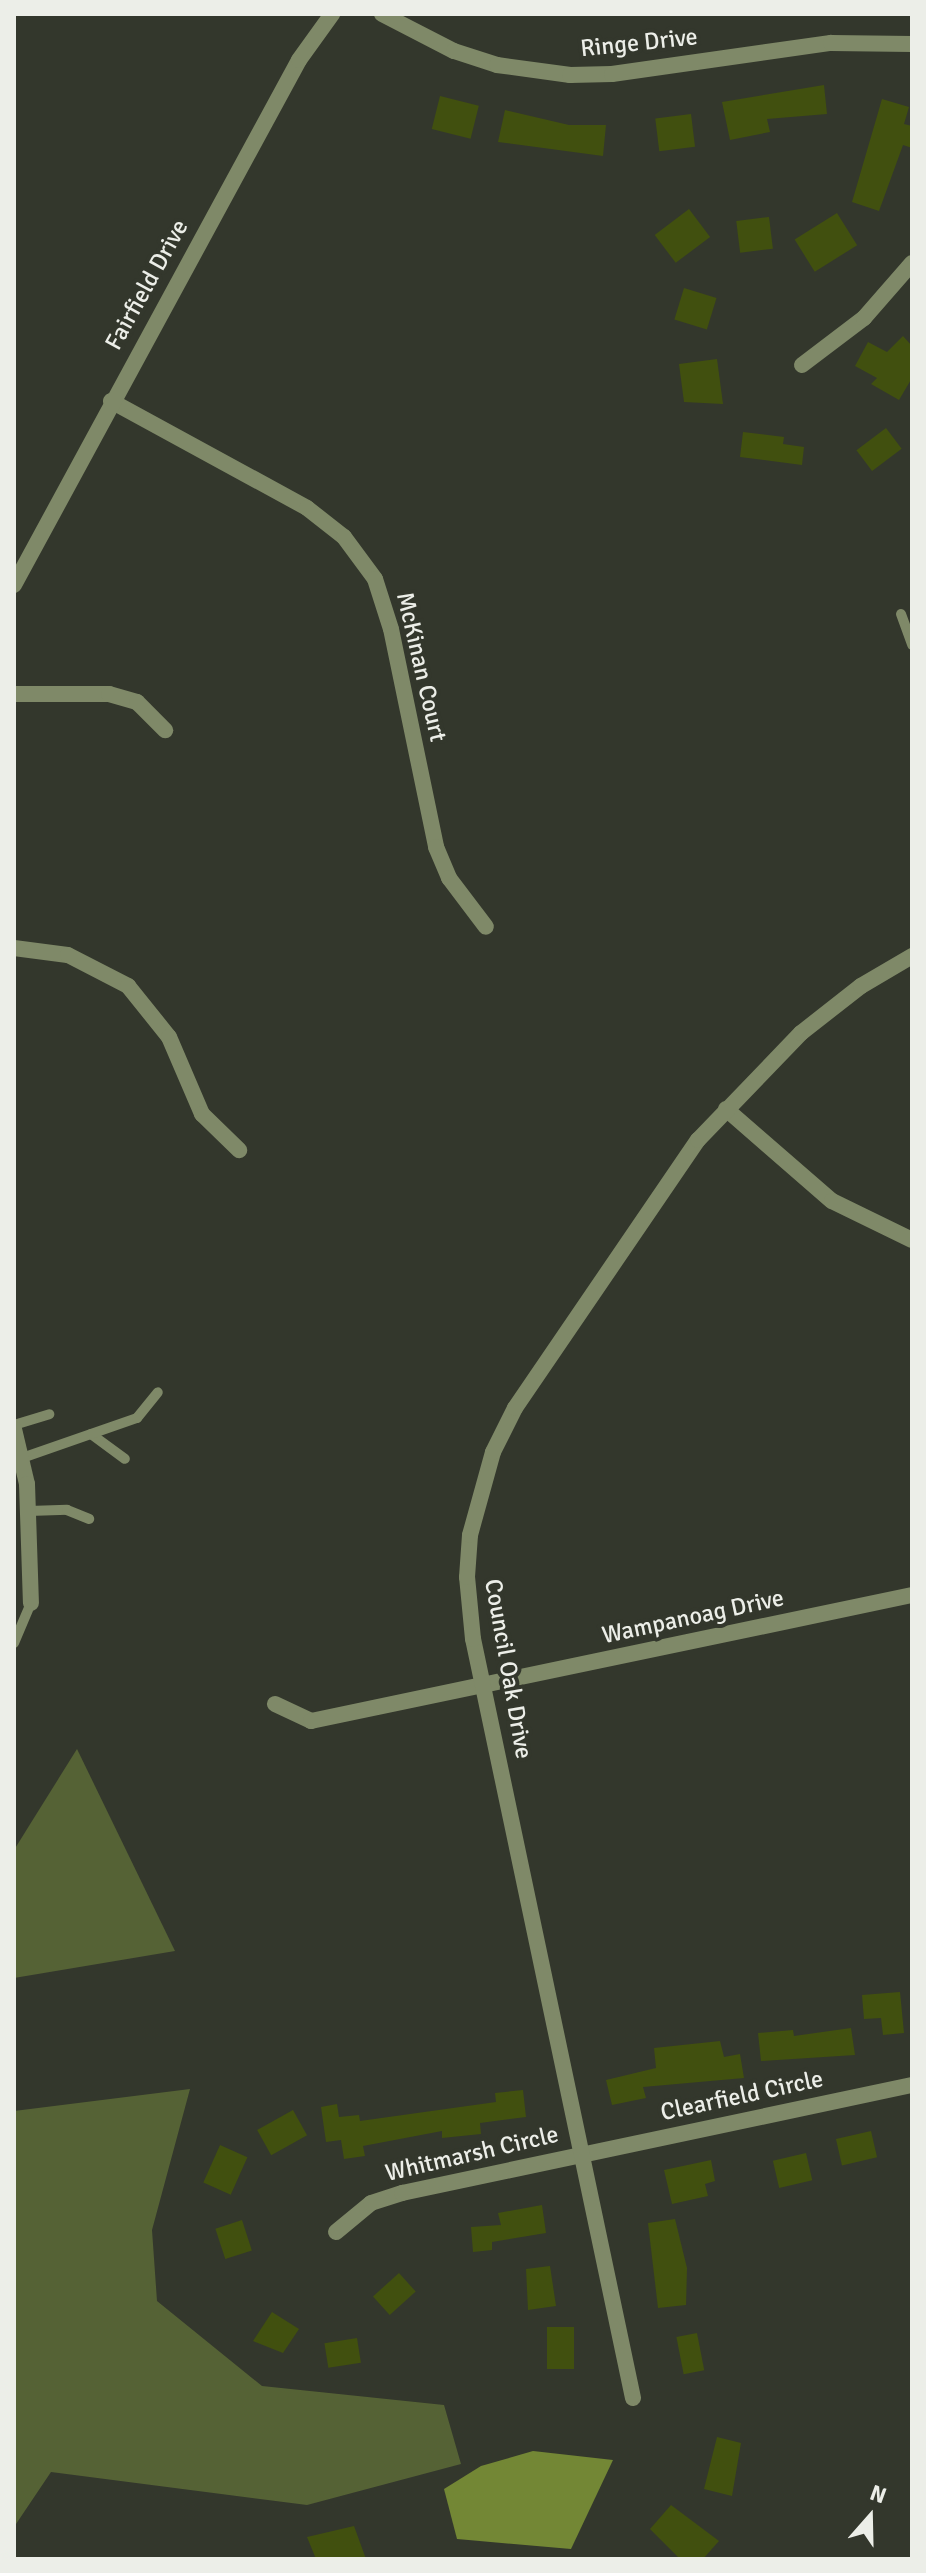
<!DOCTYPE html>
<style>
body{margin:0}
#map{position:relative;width:926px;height:2573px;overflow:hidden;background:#33372c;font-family:Signika,sans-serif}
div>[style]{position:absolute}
.green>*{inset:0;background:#556235}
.water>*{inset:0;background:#738735}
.building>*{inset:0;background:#41500f;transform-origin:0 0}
.lane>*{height:10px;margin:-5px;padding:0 5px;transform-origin:5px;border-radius:5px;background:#7f8968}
.street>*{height:16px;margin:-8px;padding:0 8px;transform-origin:8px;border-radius:8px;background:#7f8968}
span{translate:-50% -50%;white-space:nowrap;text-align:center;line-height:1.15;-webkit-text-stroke:8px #33372c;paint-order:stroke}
.street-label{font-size:24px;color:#eceee8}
.frame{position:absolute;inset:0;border:16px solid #eceee8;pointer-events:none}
.north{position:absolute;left:830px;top:2477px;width:80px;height:80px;-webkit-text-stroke:6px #33372c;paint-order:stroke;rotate:20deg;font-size:22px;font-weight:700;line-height:32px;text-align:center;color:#eceee8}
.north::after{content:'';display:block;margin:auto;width:28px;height:36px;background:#eceee8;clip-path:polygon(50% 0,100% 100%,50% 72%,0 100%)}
</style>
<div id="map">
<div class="green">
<div style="clip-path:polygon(77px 1749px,175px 1951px,14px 1978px,14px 1850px)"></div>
<div style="clip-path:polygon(190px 2089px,152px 2230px,157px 2301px,262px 2386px,444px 2405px,461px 2464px,307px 2505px,51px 2472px,14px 2527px,14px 2111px)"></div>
</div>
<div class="water">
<div style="clip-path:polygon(533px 2451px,613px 2460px,571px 2549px,457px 2539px,444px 2489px,481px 2466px)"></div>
</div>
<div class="building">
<div style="clip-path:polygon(824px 85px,827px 114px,767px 119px,770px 132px,730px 140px,722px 102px)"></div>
<div style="left:440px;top:96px;width:40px;height:34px;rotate:14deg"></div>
<div style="clip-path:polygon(882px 99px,909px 107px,904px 124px,912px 126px,912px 148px,903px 145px,879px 211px,852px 202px)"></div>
<div style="clip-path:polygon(505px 110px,569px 125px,606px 125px,603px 156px,498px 142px)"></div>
<div style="left:691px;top:114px;width:33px;height:36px;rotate:83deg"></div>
<div style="left:689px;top:209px;width:35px;height:43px;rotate:53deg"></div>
<div style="left:837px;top:213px;width:38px;height:50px;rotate:58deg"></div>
<div style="left:769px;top:217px;width:32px;height:33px;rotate:83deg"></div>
<div style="left:684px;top:288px;width:34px;height:33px;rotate:17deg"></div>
<div style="clip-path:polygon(903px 336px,912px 346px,912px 378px,899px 400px,871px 384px,877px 378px,855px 366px,868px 342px,887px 352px)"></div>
<div style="clip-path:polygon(717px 359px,723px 404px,684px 402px,679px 364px)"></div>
<div style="left:886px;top:428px;width:26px;height:37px;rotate:53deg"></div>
<div style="clip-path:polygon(743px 432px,784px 437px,783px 444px,804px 447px,802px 465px,740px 457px)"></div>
<div style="clip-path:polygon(900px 1992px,904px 2033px,883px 2035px,881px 2018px,864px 2019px,862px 1995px)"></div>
<div style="clip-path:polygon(851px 2028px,855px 2055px,761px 2061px,758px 2033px,793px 2030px,794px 2036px)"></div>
<div style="clip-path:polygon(720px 2041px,724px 2057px,740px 2054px,744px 2078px,643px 2087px,646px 2098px,612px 2105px,606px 2080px,656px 2068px,654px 2048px)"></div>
<div style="clip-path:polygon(523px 2090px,526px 2117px,480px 2123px,481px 2134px,442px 2138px,442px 2131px,363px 2146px,365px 2156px,344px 2159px,341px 2140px,326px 2142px,321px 2107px,337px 2104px,339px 2117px,359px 2115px,360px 2121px,496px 2102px,495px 2093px)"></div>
<div style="left:293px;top:2110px;width:29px;height:41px;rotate:61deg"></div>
<div style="left:871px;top:2131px;width:27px;height:36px;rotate:77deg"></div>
<div style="left:220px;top:2145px;width:30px;height:41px;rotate:24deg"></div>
<div style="left:806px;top:2153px;width:28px;height:34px;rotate:77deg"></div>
<div style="clip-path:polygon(711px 2160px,715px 2181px,705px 2184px,708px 2196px,672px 2204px,664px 2170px)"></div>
<div style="clip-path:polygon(542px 2205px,546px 2233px,492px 2242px,492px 2250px,473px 2252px,471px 2227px,501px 2225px,498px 2213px)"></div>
<div style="clip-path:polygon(675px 2219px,687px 2268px,686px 2305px,658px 2308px,648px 2223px)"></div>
<div style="left:242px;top:2220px;width:32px;height:28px;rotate:72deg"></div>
<div style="clip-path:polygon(550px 2266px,556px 2306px,528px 2310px,526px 2269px)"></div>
<div style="left:399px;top:2273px;width:25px;height:35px;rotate:48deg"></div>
<div style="clip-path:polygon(272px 2312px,299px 2329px,283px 2353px,253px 2341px)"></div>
<div style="left:574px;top:2327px;width:42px;height:27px;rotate:90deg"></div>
<div style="left:697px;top:2333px;width:38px;height:21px;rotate:79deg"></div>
<div style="left:357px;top:2338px;width:25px;height:33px;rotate:81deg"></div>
<div style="clip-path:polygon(717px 2437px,741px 2443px,732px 2496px,704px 2489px)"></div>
<div style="clip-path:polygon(671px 2505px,719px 2541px,703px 2559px,680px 2559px,650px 2529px)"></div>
<div style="clip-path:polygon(354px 2526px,366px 2559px,316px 2559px,307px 2537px)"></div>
</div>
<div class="lane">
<div style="left:901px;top:614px;width:33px;rotate:70deg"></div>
<div style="left:14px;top:1425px;width:37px;rotate:-17deg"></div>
<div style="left:91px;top:1434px;width:42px;rotate:36.3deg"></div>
<div style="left:22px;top:1458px;width:122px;rotate:-19.2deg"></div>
<div style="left:137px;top:1418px;width:33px;rotate:-51deg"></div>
<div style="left:29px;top:1511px;width:38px;rotate:-2deg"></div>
<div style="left:67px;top:1510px;width:24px;rotate:22deg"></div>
<div style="left:14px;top:1643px;width:43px;rotate:-67deg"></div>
</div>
<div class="street">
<div style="left:382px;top:14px;width:81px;rotate:27.2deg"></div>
<div style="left:454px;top:51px;width:45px;rotate:18deg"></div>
<div style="left:497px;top:65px;width:74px;rotate:7.8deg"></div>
<div style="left:570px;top:75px;width:42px;rotate:-1.4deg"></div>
<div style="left:612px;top:74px;width:221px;rotate:-8.1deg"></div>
<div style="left:831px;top:43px;width:81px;rotate:0.7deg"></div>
<div style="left:802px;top:365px;width:78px;rotate:-37.2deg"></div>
<div style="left:864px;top:318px;width:73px;rotate:-48.9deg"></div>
<div style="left:111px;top:401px;width:223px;rotate:28.6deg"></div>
<div style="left:307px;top:508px;width:47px;rotate:38.1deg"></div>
<div style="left:344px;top:537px;width:52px;rotate:53.6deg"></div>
<div style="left:375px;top:579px;width:52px;rotate:72.3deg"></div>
<div style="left:391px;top:629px;width:223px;rotate:78.3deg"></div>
<div style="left:436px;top:847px;width:34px;rotate:67deg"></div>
<div style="left:449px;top:878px;width:61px;rotate:52.9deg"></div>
<div style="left:14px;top:585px;width:597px;rotate:-61.5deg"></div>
<div style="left:299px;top:60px;width:57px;rotate:-54.3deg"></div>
<div style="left:14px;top:694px;width:95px"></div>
<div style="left:109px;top:694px;width:29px;rotate:16deg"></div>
<div style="left:137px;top:702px;width:40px;rotate:45deg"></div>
<div style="left:14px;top:948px;width:54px;rotate:7.4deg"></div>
<div style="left:68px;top:955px;width:68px;rotate:27.3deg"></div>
<div style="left:128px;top:986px;width:65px;rotate:51.2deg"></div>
<div style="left:169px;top:1037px;width:84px;rotate:66.8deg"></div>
<div style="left:202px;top:1114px;width:52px;rotate:44.2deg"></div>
<div style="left:726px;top:1109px;width:140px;rotate:41deg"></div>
<div style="left:832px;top:1201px;width:89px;rotate:26deg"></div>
<div style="left:14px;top:1429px;width:57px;rotate:76.7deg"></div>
<div style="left:27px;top:1484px;width:119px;rotate:88.1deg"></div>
<div style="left:275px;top:1704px;width:40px;rotate:25deg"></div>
<div style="left:311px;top:1721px;width:614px;rotate:-11.84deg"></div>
<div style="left:336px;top:2232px;width:45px;rotate:-39.6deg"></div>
<div style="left:371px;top:2203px;width:33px;rotate:-18deg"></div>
<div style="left:402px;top:2193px;width:521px;rotate:-11.96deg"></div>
<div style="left:633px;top:2398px;width:776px;rotate:-101.9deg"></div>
<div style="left:473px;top:1639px;width:62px;rotate:-95.5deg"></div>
<div style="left:467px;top:1577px;width:42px;rotate:-85.9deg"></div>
<div style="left:470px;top:1535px;width:86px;rotate:-74.5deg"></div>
<div style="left:493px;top:1452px;width:49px;rotate:-63.4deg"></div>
<div style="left:515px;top:1408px;width:325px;rotate:-55.7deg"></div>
<div style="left:698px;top:1140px;width:149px;rotate:-46.1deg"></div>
<div style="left:801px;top:1033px;width:76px;rotate:-38.1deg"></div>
<div style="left:861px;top:986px;width:59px;rotate:-30.5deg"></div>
</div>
<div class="street-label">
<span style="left:639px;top:43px;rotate:-6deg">Ringe Drive</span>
<span style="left:147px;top:285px;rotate:-61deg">Fairfield Drive</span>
<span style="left:421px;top:667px;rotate:77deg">McKinan Court</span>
<span style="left:693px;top:1617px;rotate:-12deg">Wampanoag Drive</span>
<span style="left:508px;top:1669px;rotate:80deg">Council Oak Drive</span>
<span style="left:742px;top:2096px;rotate:-12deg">Clearfield Circle</span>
<span style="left:472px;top:2154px;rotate:-13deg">Whitmarsh Circle</span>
</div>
<div class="frame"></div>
<div class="north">N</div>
</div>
